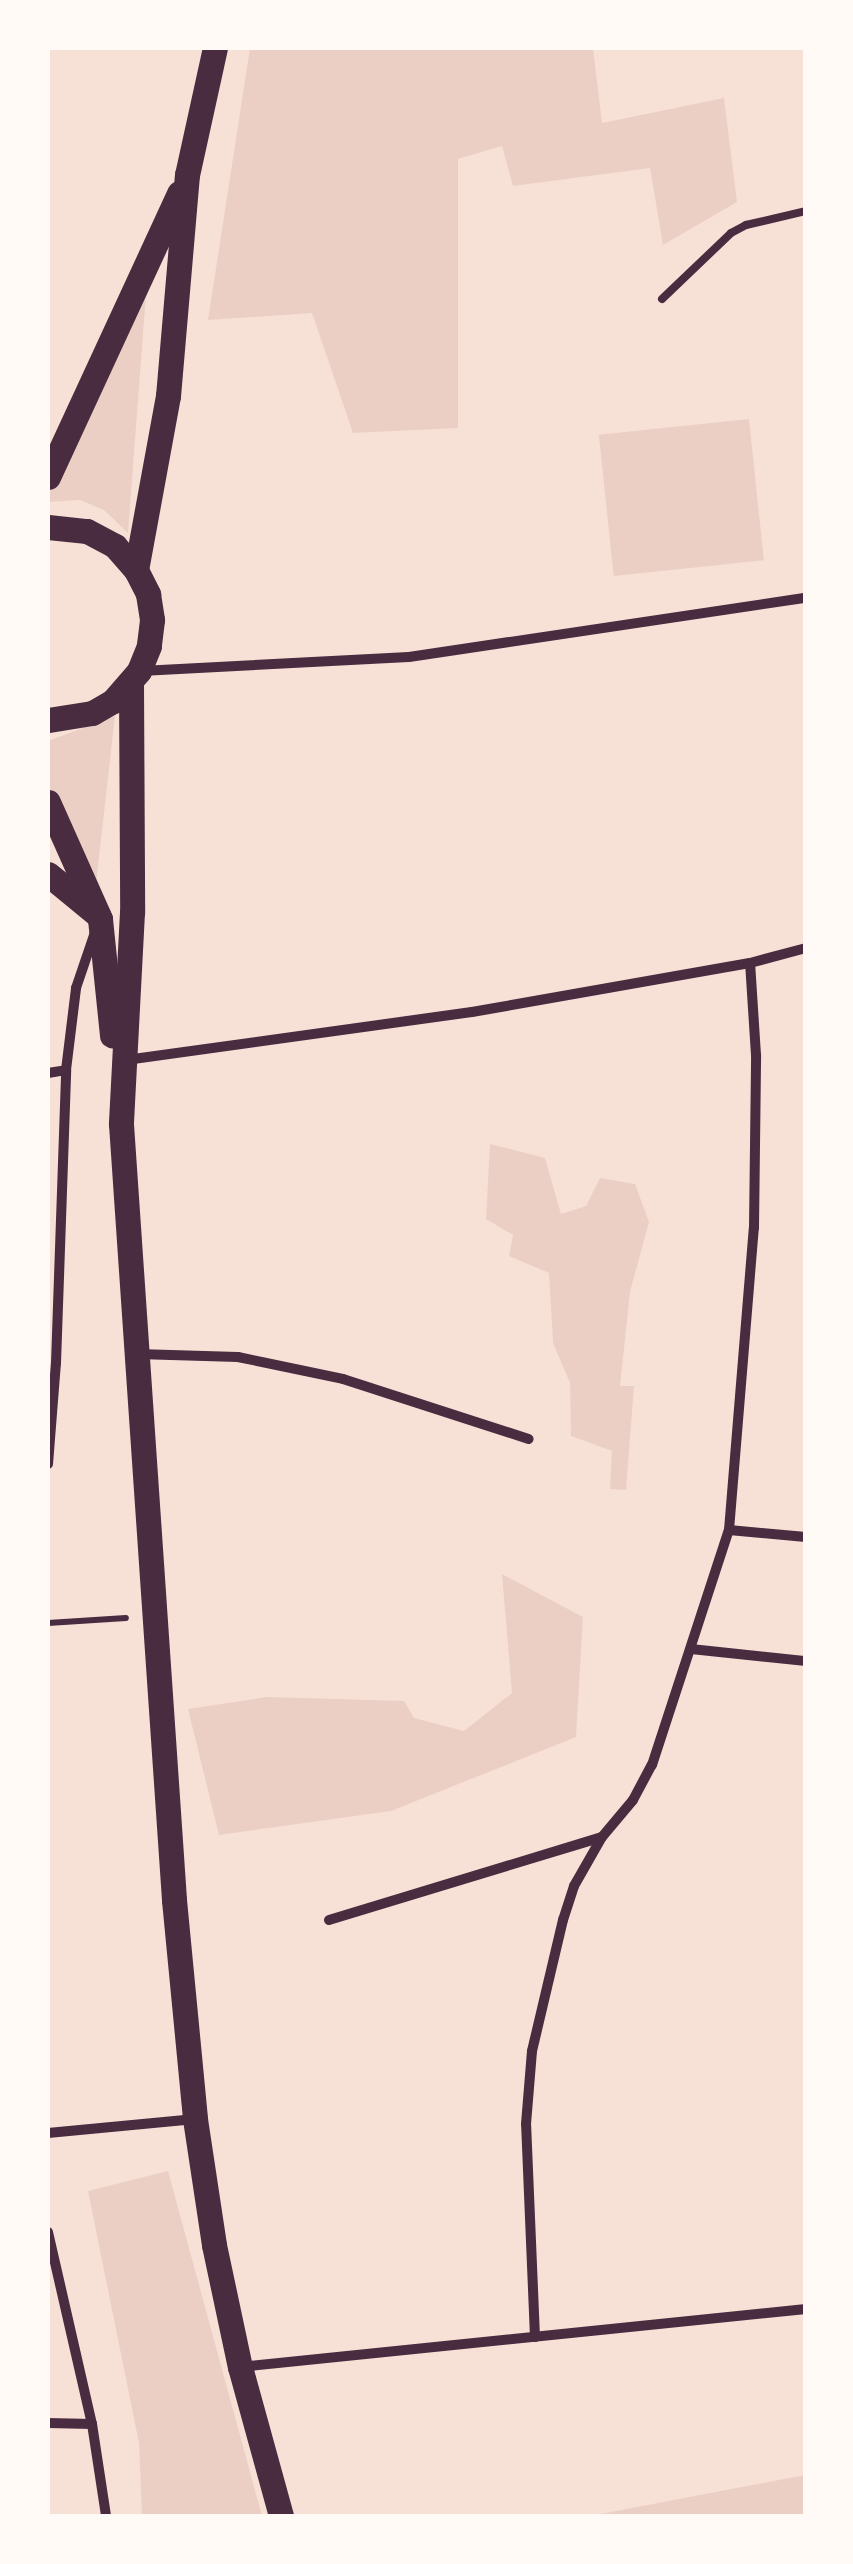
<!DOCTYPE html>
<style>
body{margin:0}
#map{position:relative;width:853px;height:2564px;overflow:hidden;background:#f7e1d7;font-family:Ubuntu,sans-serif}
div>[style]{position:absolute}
.green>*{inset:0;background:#ebcfc5;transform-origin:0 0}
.path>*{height:6px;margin:-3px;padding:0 3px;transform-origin:3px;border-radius:3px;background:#4a2c40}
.service>*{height:8px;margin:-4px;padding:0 4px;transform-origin:4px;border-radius:4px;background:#4a2c40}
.minor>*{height:10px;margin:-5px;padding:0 5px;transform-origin:5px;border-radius:5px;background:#4a2c40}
.primary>*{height:25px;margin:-12.5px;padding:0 12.5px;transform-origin:12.5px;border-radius:12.5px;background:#4a2c40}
span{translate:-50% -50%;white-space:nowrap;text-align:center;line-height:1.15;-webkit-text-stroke:8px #fffaf5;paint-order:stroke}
.frame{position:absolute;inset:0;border:50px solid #fffaf5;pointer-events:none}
</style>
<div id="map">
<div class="green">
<div style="clip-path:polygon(250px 48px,593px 48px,602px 123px,724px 98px,737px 202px,663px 245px,650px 168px,513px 186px,502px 146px,458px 159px,458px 428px,353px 433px,312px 313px,208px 320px)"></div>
<div style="clip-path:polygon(147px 281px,128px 533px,104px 510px,80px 500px,48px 502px,48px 486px)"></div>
<div style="left:749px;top:419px;width:142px;height:151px;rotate:84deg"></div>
<div style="clip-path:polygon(115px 716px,95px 893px,48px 819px,48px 741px)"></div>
<div style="clip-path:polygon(490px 1144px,545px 1158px,561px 1214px,586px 1206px,600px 1178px,635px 1184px,649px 1222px,630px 1292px,620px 1386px,634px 1386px,626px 1490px,610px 1489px,612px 1451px,571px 1436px,570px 1383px,553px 1343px,549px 1273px,509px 1256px,513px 1235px,486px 1219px)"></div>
<div style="clip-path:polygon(502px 1574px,583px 1617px,576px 1737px,391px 1811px,219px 1835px,188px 1709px,267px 1697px,404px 1701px,414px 1718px,464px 1731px,512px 1693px)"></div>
<div style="clip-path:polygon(168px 2171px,262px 2516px,142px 2516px,139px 2443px,88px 2191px)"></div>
<div style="clip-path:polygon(805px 2475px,805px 2516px,590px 2516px)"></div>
</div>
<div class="path">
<div style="left:48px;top:1623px;width:78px;rotate:-3.7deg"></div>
</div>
<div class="service">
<div style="left:662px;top:299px;width:95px;rotate:-43.7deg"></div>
<div style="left:731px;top:233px;width:17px;rotate:-28deg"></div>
<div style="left:746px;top:225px;width:62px;rotate:-13.1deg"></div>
</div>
<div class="minor">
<div style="left:141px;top:671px;width:268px;rotate:-3deg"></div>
<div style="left:409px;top:657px;width:401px;rotate:-8.5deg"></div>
<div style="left:126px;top:1060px;width:349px;rotate:-7.9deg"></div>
<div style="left:472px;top:1012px;width:282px;rotate:-10deg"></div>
<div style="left:750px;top:963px;width:58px;rotate:-15deg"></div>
<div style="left:48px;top:1073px;width:18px;rotate:-9deg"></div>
<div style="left:137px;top:1354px;width:101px;rotate:1.7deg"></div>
<div style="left:238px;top:1357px;width:107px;rotate:11.8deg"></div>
<div style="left:343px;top:1379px;width:195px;rotate:17.9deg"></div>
<div style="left:48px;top:1464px;width:101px;rotate:-85.5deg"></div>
<div style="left:56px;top:1363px;width:293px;rotate:-88deg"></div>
<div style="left:66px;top:1070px;width:83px;rotate:-83deg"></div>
<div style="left:76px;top:988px;width:56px;rotate:-71.2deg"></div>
<div style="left:729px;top:1530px;width:77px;rotate:5.2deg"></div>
<div style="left:691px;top:1649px;width:116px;rotate:6deg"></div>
<div style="left:329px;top:1920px;width:285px;rotate:-16.9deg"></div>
<div style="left:48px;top:2133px;width:148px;rotate:-5.4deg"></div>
<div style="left:48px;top:2232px;width:197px;rotate:77.1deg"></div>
<div style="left:92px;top:2424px;width:93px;rotate:81.3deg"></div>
<div style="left:535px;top:2337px;width:213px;rotate:-92.4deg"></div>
<div style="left:526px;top:2124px;width:73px;rotate:-85.3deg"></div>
<div style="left:532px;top:2051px;width:135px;rotate:-76.7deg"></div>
<div style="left:563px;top:1920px;width:36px;rotate:-72deg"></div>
<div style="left:574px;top:1886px;width:56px;rotate:-60.3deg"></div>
<div style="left:602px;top:1837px;width:48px;rotate:-50deg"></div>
<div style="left:633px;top:1800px;width:40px;rotate:-62deg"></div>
<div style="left:652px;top:1765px;width:247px;rotate:-71.9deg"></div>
<div style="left:729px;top:1530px;width:303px;rotate:-85.3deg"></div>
<div style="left:754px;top:1228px;width:173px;rotate:-89.3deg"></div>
<div style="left:756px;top:1055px;width:92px;rotate:-93.7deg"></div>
<div style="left:240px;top:2367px;width:569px;rotate:-5.85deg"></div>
<div style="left:48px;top:2423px;width:44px;rotate:1.3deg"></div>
</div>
<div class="primary">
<div style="left:48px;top:477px;width:313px;rotate:-65.2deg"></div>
<div style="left:48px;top:527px;width:39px;rotate:6deg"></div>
<div style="left:87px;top:531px;width:32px;rotate:28deg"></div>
<div style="left:115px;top:546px;width:32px;rotate:49deg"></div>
<div style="left:136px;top:570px;width:27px;rotate:63deg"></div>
<div style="left:148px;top:594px;width:26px;rotate:81deg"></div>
<div style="left:152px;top:620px;width:26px;rotate:97deg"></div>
<div style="left:149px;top:646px;width:27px;rotate:112deg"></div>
<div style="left:139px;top:671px;width:40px;rotate:131deg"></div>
<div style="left:113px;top:701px;width:24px;rotate:150deg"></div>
<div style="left:92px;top:713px;width:45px;rotate:171deg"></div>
<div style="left:136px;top:570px;width:177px;rotate:-79.6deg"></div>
<div style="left:168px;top:396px;width:222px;rotate:-85.1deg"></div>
<div style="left:187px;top:175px;width:130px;rotate:-77.6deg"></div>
<div style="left:131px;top:684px;width:228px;rotate:89.7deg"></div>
<div style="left:132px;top:912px;width:212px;rotate:93deg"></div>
<div style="left:121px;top:1124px;width:778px;rotate:86.09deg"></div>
<div style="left:174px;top:1900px;width:220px;rotate:84.5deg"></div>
<div style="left:195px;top:2119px;width:127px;rotate:81.4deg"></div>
<div style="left:214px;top:2245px;width:125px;rotate:78deg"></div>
<div style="left:240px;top:2367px;width:155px;rotate:74.6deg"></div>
<div style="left:48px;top:802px;width:128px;rotate:66deg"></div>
<div style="left:100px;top:919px;width:117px;rotate:84.1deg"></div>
<div style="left:48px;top:874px;width:65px;rotate:39.4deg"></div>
</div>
<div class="frame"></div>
</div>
